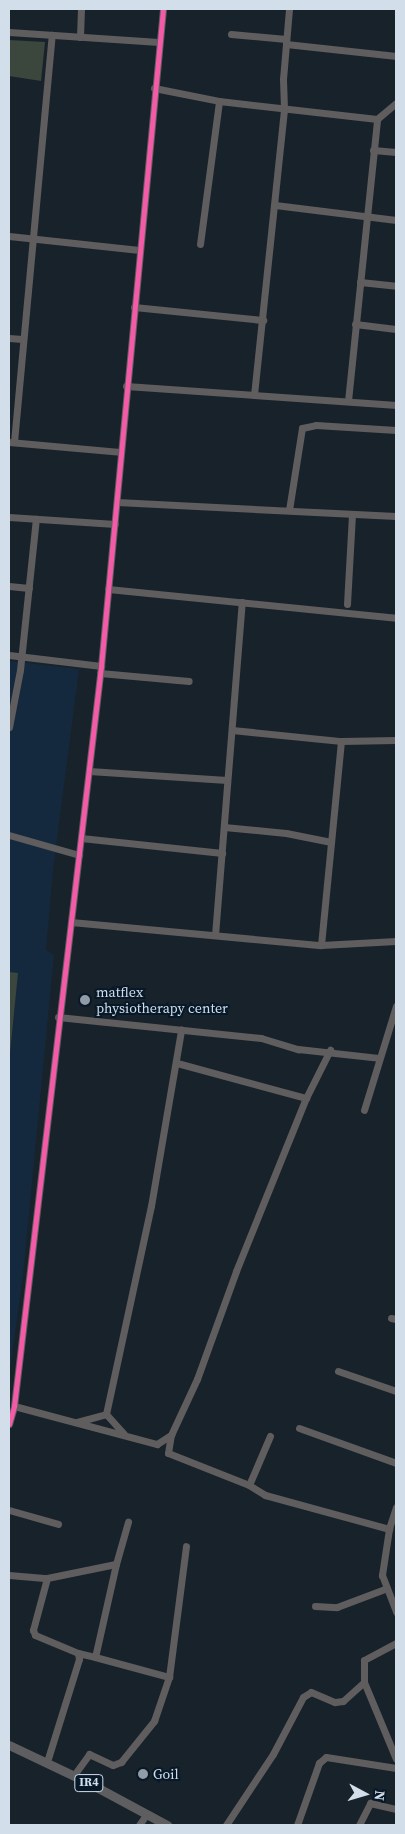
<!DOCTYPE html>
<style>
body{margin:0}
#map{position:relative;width:405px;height:1834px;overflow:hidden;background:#18222b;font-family:"Source Serif 4",serif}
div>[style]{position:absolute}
.built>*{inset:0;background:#14293e}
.green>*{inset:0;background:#3b463c}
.minor>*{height:7px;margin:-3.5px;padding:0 3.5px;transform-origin:3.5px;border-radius:3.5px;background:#5f5d5d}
.major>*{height:9px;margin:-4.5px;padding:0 4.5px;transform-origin:4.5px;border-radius:4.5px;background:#5e5e61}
.cycleway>*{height:5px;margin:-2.5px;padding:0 2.5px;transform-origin:2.5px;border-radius:2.5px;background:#f35aa7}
.dots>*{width:14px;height:14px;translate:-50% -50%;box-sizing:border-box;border:2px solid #071829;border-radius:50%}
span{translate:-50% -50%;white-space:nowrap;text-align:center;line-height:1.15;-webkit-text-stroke:4px #071829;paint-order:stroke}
.shield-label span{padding:1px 4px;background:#071829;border:1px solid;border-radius:4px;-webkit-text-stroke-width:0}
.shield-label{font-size:12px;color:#d2deea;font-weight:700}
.poi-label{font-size:14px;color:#d2deea}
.left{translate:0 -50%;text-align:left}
.frame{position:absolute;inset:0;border:10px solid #d2deea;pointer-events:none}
.north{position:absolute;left:340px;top:1769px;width:50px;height:50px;-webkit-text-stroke:4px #071829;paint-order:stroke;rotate:96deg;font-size:14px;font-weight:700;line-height:20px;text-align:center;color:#d2deea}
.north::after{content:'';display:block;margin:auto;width:18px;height:22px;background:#d2deea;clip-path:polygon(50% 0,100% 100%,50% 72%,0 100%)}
</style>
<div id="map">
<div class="built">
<div style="clip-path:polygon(9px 661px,79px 669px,53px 870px,46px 950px,54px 955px,23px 1275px,9px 1376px)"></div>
</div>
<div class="green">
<div style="clip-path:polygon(9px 40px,45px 42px,41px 81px,9px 76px)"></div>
<div style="clip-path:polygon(9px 972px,18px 973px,10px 1053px,9px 1053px)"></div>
</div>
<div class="minor">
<div style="left:9px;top:32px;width:150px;rotate:3.8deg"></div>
<div style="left:231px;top:34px;width:55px;rotate:5.2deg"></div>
<div style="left:80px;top:37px;width:28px;rotate:-88deg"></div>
<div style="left:286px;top:44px;width:111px;rotate:6.2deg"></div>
<div style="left:154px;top:88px;width:66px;rotate:11.3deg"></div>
<div style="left:219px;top:101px;width:159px;rotate:6.5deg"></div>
<div style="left:373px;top:150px;width:23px;rotate:5deg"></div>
<div style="left:275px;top:205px;width:122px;rotate:7.1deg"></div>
<div style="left:9px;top:236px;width:131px;rotate:6.1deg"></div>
<div style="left:200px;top:244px;width:144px;rotate:-82.4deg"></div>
<div style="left:360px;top:282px;width:36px;rotate:6deg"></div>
<div style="left:134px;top:307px;width:130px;rotate:5.8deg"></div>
<div style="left:355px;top:324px;width:41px;rotate:7deg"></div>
<div style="left:9px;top:338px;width:13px;rotate:4deg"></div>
<div style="left:126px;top:386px;width:271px;rotate:4deg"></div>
<div style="left:254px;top:395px;width:289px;rotate:-84deg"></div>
<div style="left:284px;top:108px;width:29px;rotate:-92deg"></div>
<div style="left:283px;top:79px;width:70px;rotate:-85.1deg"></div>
<div style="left:348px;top:401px;width:283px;rotate:-84.1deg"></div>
<div style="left:377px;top:119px;width:25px;rotate:-40deg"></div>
<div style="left:9px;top:442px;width:111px;rotate:5.1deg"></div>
<div style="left:14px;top:442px;width:409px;rotate:-84.7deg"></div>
<div style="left:117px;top:502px;width:279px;rotate:2.9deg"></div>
<div style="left:289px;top:510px;width:83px;rotate:-81deg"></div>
<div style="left:302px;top:428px;width:14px;rotate:-12deg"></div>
<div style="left:316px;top:425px;width:80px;rotate:3.6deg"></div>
<div style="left:9px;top:517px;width:106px;rotate:3.8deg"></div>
<div style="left:9px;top:586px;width:20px;rotate:6deg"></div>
<div style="left:108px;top:589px;width:289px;rotate:5.7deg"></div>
<div style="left:347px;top:604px;width:90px;rotate:-86.8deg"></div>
<div style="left:9px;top:655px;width:93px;rotate:6.8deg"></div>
<div style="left:100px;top:673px;width:89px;rotate:5.1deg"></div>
<div style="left:9px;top:727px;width:58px;rotate:-79.1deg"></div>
<div style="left:20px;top:670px;width:152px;rotate:-84deg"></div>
<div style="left:232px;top:730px;width:110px;rotate:5.8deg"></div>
<div style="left:341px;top:741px;width:55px;rotate:-1deg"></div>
<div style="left:89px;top:771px;width:138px;rotate:3.7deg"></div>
<div style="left:224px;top:827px;width:62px;rotate:5.5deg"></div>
<div style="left:286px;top:833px;width:46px;rotate:11.3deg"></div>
<div style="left:9px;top:835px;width:73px;rotate:15.9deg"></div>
<div style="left:81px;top:838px;width:142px;rotate:6.1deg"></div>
<div style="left:71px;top:922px;width:251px;rotate:5.3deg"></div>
<div style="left:321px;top:945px;width:75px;rotate:-3.1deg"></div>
<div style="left:215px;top:935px;width:334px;rotate:-85.4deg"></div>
<div style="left:321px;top:945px;width:205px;rotate:-84.4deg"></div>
<div style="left:58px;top:1017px;width:204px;rotate:5.9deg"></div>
<div style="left:261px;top:1038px;width:39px;rotate:17deg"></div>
<div style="left:298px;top:1049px;width:81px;rotate:6.3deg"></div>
<div style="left:177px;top:1063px;width:134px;rotate:15.2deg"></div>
<div style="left:364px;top:1110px;width:109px;rotate:-72.9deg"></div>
<div style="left:391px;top:1318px;width:5px;rotate:11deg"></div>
<div style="left:338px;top:1371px;width:61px;rotate:19deg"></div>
<div style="left:14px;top:1406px;width:148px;rotate:14.9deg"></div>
<div style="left:157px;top:1444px;width:17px;rotate:-33deg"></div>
<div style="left:106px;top:1414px;width:213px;rotate:-77.8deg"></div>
<div style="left:151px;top:1206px;width:179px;rotate:-80.3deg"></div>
<div style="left:106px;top:1414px;width:27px;rotate:48deg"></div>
<div style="left:77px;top:1422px;width:30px;rotate:-15deg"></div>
<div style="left:9px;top:1424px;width:19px;rotate:-74deg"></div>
<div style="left:14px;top:1406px;width:745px;rotate:-83.29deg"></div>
<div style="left:101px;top:666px;width:660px;rotate:-84.61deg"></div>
<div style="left:299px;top:1428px;width:103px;rotate:19.8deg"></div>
<div style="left:270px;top:1436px;width:53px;rotate:113.2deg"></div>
<div style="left:249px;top:1485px;width:87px;rotate:-158.4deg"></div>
<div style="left:168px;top:1453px;width:18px;rotate:-81deg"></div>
<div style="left:171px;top:1435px;width:62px;rotate:-65.1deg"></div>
<div style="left:197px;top:1379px;width:115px;rotate:-70.1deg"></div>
<div style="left:236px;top:1271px;width:187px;rotate:-68deg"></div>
<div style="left:306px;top:1098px;width:54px;rotate:-63.4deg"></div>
<div style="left:249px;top:1485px;width:19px;rotate:32deg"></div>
<div style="left:265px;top:1495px;width:129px;rotate:15.3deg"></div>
<div style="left:396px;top:1507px;width:23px;rotate:108deg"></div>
<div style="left:389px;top:1529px;width:47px;rotate:98.7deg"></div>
<div style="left:382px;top:1575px;width:40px;rotate:69deg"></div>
<div style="left:9px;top:1510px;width:51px;rotate:15.9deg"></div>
<div style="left:116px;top:1564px;width:95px;rotate:102.7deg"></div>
<div style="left:95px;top:1657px;width:77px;rotate:15.1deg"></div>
<div style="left:169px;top:1677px;width:132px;rotate:-82.6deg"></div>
<div style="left:9px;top:1575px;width:38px;rotate:5deg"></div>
<div style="left:47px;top:1578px;width:70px;rotate:-11.5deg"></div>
<div style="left:116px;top:1564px;width:44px;rotate:-74.1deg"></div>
<div style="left:47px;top:1578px;width:54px;rotate:105.1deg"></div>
<div style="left:33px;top:1630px;width:5px;rotate:68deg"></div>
<div style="left:35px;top:1635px;width:47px;rotate:22.7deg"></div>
<div style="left:78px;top:1653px;width:6px;rotate:81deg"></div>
<div style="left:79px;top:1659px;width:108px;rotate:107.3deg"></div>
<div style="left:315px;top:1606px;width:22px;rotate:3deg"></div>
<div style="left:337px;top:1607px;width:51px;rotate:-20.6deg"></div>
<div style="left:78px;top:1653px;width:17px;rotate:13deg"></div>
<div style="left:364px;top:1682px;width:83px;rotate:67.4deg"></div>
<div style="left:74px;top:1775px;width:26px;rotate:-54deg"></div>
<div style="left:89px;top:1754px;width:26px;rotate:25deg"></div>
<div style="left:113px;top:1765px;width:9px;rotate:-21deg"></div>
<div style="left:121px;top:1762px;width:53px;rotate:-51.2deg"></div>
<div style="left:154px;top:1721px;width:46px;rotate:-71.2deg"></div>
<div style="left:139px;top:1825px;width:12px;rotate:-55deg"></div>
<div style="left:226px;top:1825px;width:85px;rotate:-56.5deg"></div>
<div style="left:273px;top:1754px;width:64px;rotate:-62.2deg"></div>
<div style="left:303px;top:1697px;width:9px;rotate:-32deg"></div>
<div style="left:311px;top:1692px;width:26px;rotate:23deg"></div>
<div style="left:335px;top:1702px;width:8px;rotate:-7deg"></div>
<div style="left:343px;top:1701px;width:28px;rotate:-42deg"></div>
<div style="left:364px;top:1682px;width:22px;rotate:-90deg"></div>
<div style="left:364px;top:1660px;width:36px;rotate:-28deg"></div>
<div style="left:297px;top:1825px;width:66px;rotate:-70.5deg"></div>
<div style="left:319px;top:1763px;width:9px;rotate:-41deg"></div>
<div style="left:326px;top:1757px;width:71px;rotate:8.9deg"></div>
<div style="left:359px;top:1825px;width:25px;rotate:-63deg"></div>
<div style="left:370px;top:1803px;width:27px;rotate:13deg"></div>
</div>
<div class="major">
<div style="left:9px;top:1745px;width:89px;rotate:25.4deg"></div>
<div style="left:89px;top:1783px;width:89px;rotate:28.3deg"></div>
</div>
<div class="cycleway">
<div style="left:9px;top:1424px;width:19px;rotate:-74deg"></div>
<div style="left:14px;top:1406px;width:745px;rotate:-83.29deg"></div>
<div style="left:101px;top:666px;width:660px;rotate:-84.61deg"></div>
</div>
<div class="dots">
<div style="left:85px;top:1000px;background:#919ca7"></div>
<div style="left:143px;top:1774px;background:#919ca7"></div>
</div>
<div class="shield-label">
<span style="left:89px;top:1783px">IR4</span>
</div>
<div class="poi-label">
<span class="left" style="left:96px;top:1000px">matflex<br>physiotherapy center</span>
<span class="left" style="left:153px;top:1774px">Goil</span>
</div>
<div class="frame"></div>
<div class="north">N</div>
</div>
